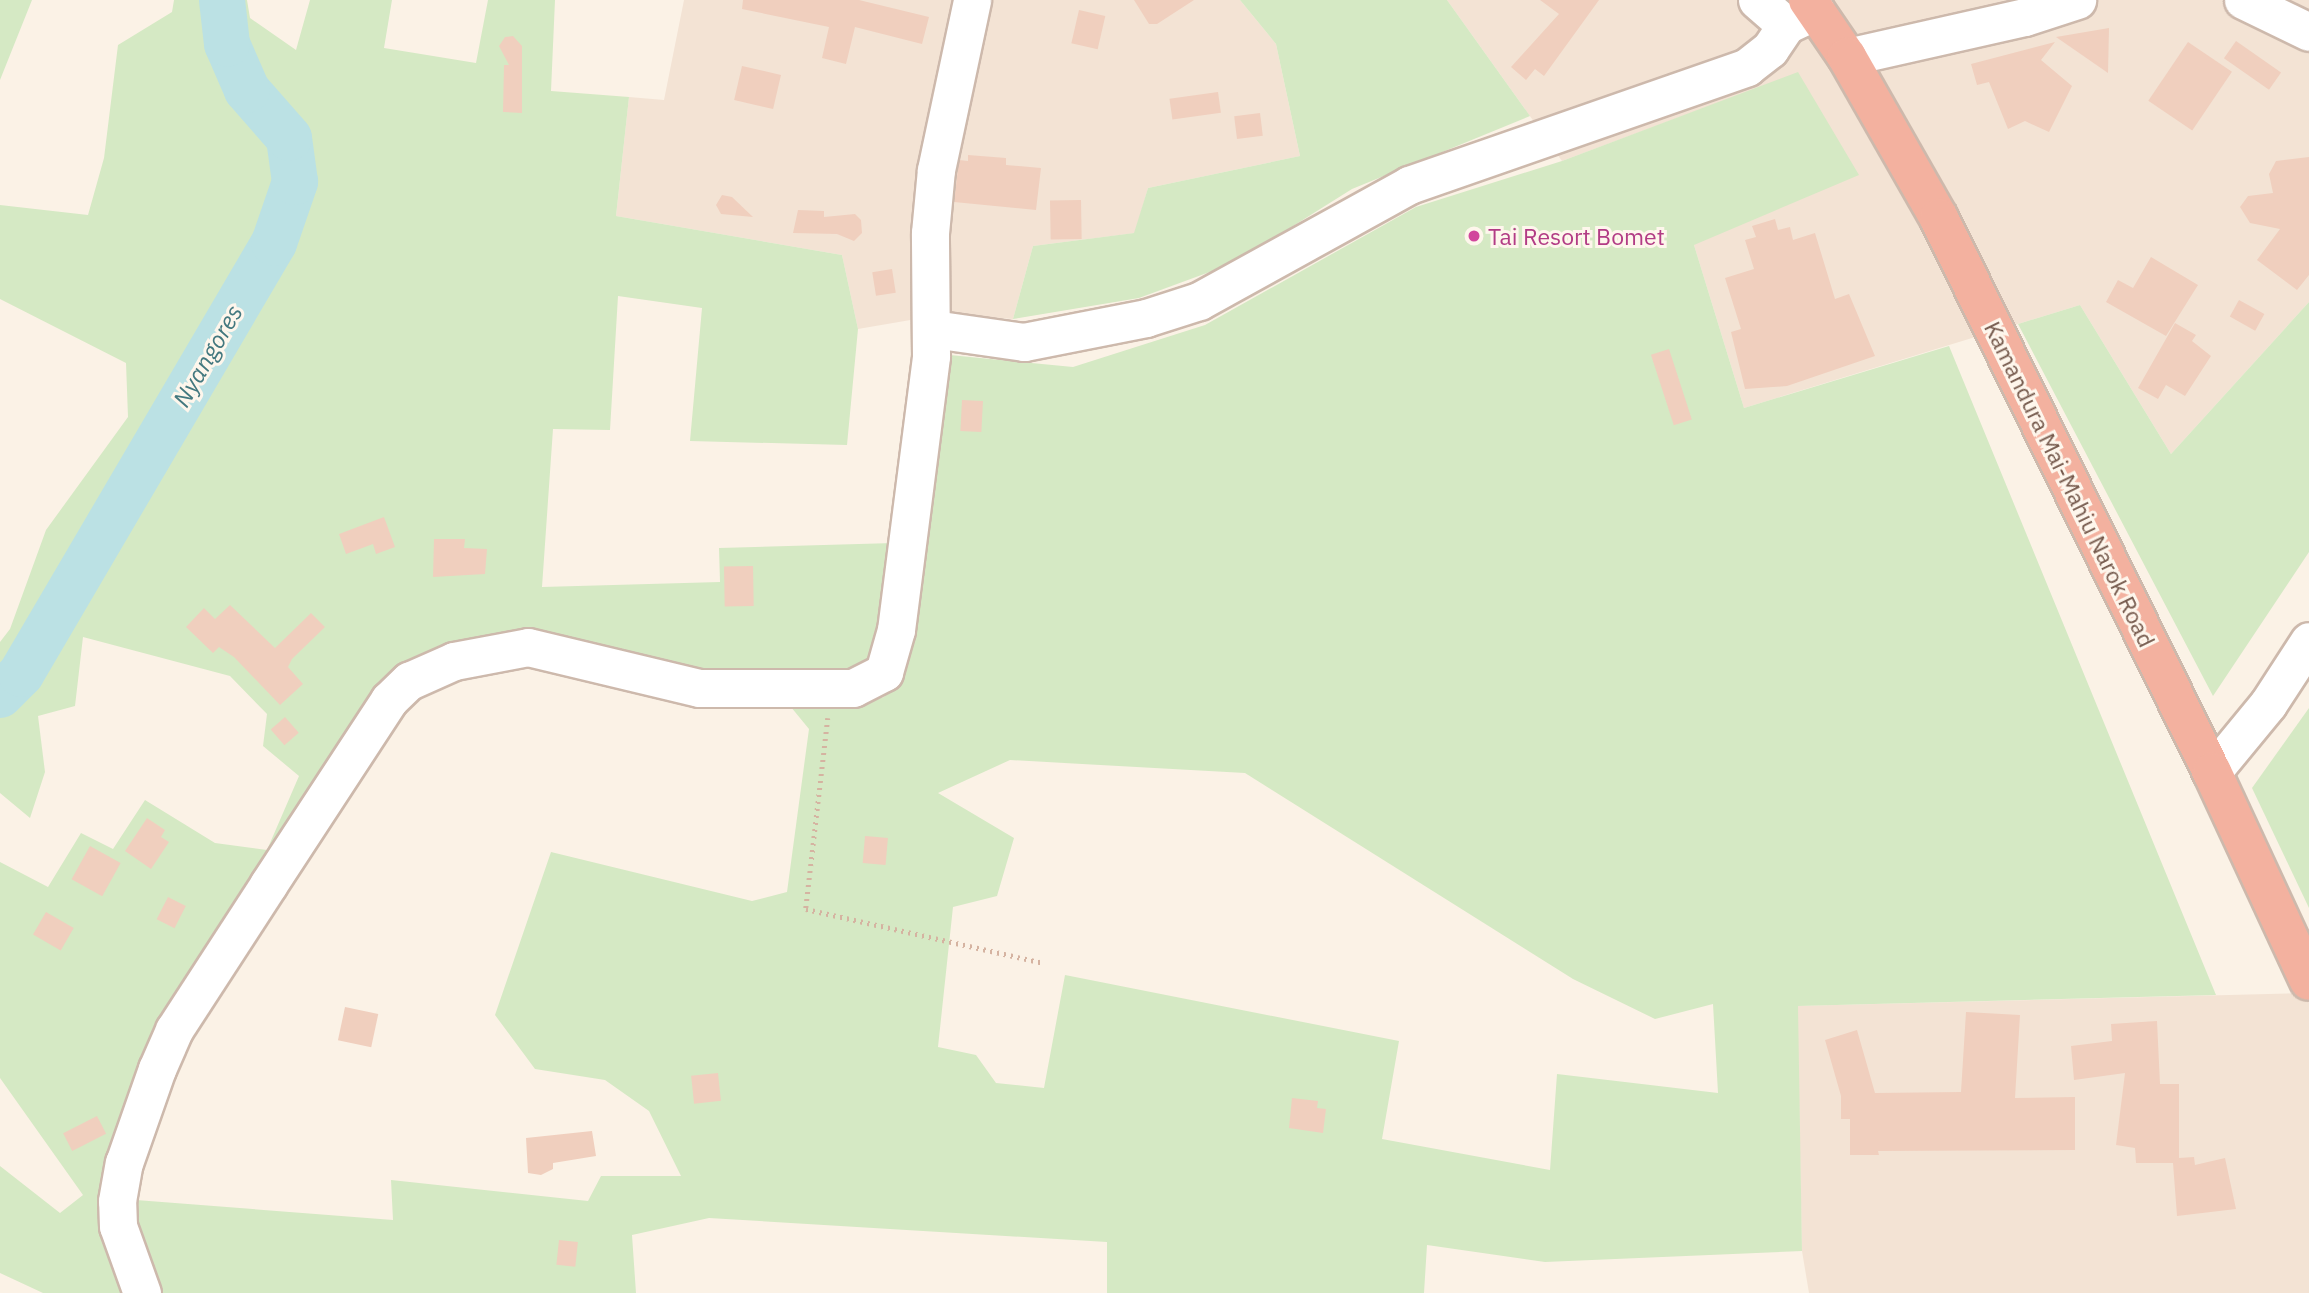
<!DOCTYPE html>
<style>
body{margin:0}
#map{position:relative;width:2309px;height:1293px;overflow:hidden;background:#fbf2e6;font-family:"IBM Plex Sans",sans-serif}
div>[style]{position:absolute}
.residential>*{inset:0;background:#f3e3d4}
.green>*{inset:0;background:#d5e9c4}
.river>*{height:46px;margin:-23px;padding:0 23px;transform-origin:23px;border-radius:23px;background:#bbe1e4}
.building>*{inset:0;background:#f0cfbe;transform-origin:0 0}
.path>*{height:4.5px;margin-top:-2.25px;transform-origin:0;background:repeating-linear-gradient(90deg,#d5b3a1 0 2px,transparent 0 7px)}
.roads{filter:drop-shadow(2px 0 #cdb9ac) drop-shadow(-2px 0 #cdb9ac) drop-shadow(0 2px #cdb9ac) drop-shadow(0 -2px #cdb9ac)}
.minor>*{height:37px;margin:-18.5px;padding:0 18.5px;transform-origin:18.5px;border-radius:18.5px;background:#fff}
.highway>*{height:38px;margin:-19px;padding:0 19px;transform-origin:19px;border-radius:19px;background:#f3b19f}
.dots>*{width:19px;height:19px;translate:-50% -50%;box-sizing:border-box;border:4px solid #fef6ec;border-radius:50%}
span{translate:-50% -50%;white-space:nowrap;text-align:center;line-height:1.15;-webkit-text-stroke:6px #fef6ec;paint-order:stroke}
.hotel-label{font-size:23px;color:#b23c85}
.left{translate:0 -50%;text-align:left}
.street-label{font-size:23px;color:#74584b}
.water-label{font-size:24px;color:#43787f;font-style:italic}
</style>
<div id="map">
<div class="residential">
<div style="clip-path:polygon(684px 0,1240px 0,1276px 44px,1300px 156px,1148px 188px,1135px 233px,1033px 246px,1013px 319px,952px 314px,940px 237px,922px 318px,858px 329px,842px 255px,616px 216px,629px 97px,664px 100px)"></div>
<div style="clip-path:polygon(1447px 0,2309px 0,2309px 302px,2171px 454px,2080px 305px,1744px 408px,1694px 245px,1798px 73px,1562px 161px)"></div>
<div style="clip-path:polygon(2309px 993px,2309px 1293px,1809px 1293px,1802px 1251px,1797px 1006px)"></div>
</div>
<div class="green">
<div style="clip-path:polygon(0 0,32px 0,0 80px)"></div>
<div style="clip-path:polygon(174px 0,247px 0,250px 18px,296px 50px,310px 0,392px 0,384px 48px,476px 63px,488px 0,555px 0,551px 91px,629px 97px,616px 216px,842px 255px,858px 329px,847px 445px,690px 441px,702px 308px,618px 296px,610px 430px,553px 429px,542px 587px,720px 582px,719px 548px,894px 543px,875px 662px,850px 679px,430px 654px,104px 1173px,98px 1220px,125px 1293px,43px 1293px,0 1273px,0 1166px,60px 1213px,83px 1195px,0 1078px,0 862px,48px 887px,81px 833px,113px 849px,145px 800px,215px 843px,267px 850px,299px 776px,263px 746px,267px 714px,230px 676px,83px 637px,75px 706px,38px 716px,45px 772px,30px 818px,0 793px,0 642px,10px 629px,46px 530px,128px 417px,126px 363px,0 299px,0 205px,88px 215px,104px 158px,118px 45px,172px 12px)"></div>
<div style="clip-path:polygon(1240px 0,1447px 0,1530px 116px,1352px 189px,1234px 263px,1139px 298px,1013px 319px,1033px 246px,1134px 233px,1148px 188px,1300px 156px,1276px 44px)"></div>
<div style="clip-path:polygon(evenodd,1798px 72px,1859px 175px,1694px 245px,1744px 408px,1949px 346px,2216px 995px,1798px 1006px,1802px 1251px,1545px 1262px,1427px 1245px,1424px 1293px,1107px 1293px,1107px 1242px,709px 1218px,632px 1235px,636px 1293px,161px 1293px,137px 1247px,136px 1200px,393px 1220px,391px 1180px,588px 1201px,601px 1176px,681px 1176px,649px 1111px,605px 1080px,535px 1069px,495px 1015px,551px 852px,752px 901px,787px 892px,809px 729px,786px 701px,846px 709px,884px 697px,905px 662px,950px 355px,1073px 367px,1205px 325px,1416px 207px,1562px 161px,1798px 72px,1010px 760px,1245px 773px,1573px 979px,1655px 1019px,1713px 1004px,1718px 1093px,1557px 1074px,1550px 1170px,1382px 1139px,1399px 1041px,1065px 975px,1044px 1088px,996px 1083px,976px 1055px,938px 1047px,953px 907px,997px 896px,1014px 838px,938px 793px,1010px 760px)"></div>
<div style="clip-path:polygon(2309px 302px,2309px 552px,2213px 696px,2018px 324px,2080px 305px,2171px 454px)"></div>
<div style="clip-path:polygon(2309px 708px,2309px 908px,2252px 788px)"></div>
</div>
<div class="river">
<div style="left:0;top:695px;width:30px;rotate:-45deg"></div>
<div style="left:21px;top:674px;width:500px;rotate:-59.6deg"></div>
<div style="left:274px;top:243px;width:65px;rotate:-71deg"></div>
<div style="left:295px;top:182px;width:44px;rotate:-97.8deg"></div>
<div style="left:289px;top:138px;width:64px;rotate:-131.2deg"></div>
<div style="left:247px;top:90px;width:50px;rotate:-113.5deg"></div>
<div style="left:227px;top:44px;width:44px;rotate:-96.5deg"></div>
</div>
<div class="building">
<div style="clip-path:polygon(743px 0,859px 0,929px 17px,922px 44px,855px 27px,846px 64px,822px 58px,829px 27px,742px 9px)"></div>
<div style="clip-path:polygon(1134px 0,1194px 0,1157px 24px,1149px 24px)"></div>
<div style="clip-path:polygon(1540px 0,1599px 0,1544px 76px,1535px 69px,1526px 80px,1511px 67px,1559px 14px)"></div>
<div style="left:1079px;top:10px;width:27px;height:34px;rotate:13deg"></div>
<div style="clip-path:polygon(2109px 28px,2108px 73px,2056px 37px)"></div>
<div style="clip-path:polygon(513px 36px,522px 46px,522px 113px,503px 112px,504px 65px,509px 65px,499px 46px,505px 37px)"></div>
<div style="left:2236px;top:41px;width:55px;height:21px;rotate:35deg"></div>
<div style="clip-path:polygon(2055px 42px,2041px 60px,2072px 86px,2049px 132px,2025px 121px,2008px 129px,1989px 82px,1977px 85px,1971px 64px)"></div>
<div style="left:2188px;top:42px;width:53px;height:71px;rotate:34deg"></div>
<div style="left:742px;top:66px;width:40px;height:35px;rotate:13deg"></div>
<div style="left:1218px;top:92px;width:21px;height:49px;rotate:82deg"></div>
<div style="left:1260px;top:113px;width:23px;height:26px;rotate:83deg"></div>
<div style="clip-path:polygon(968px 155px,1006px 158px,1006px 165px,1041px 168px,1036px 210px,954px 202px,959px 160px,968px 161px)"></div>
<div style="clip-path:polygon(2309px 157px,2309px 275px,2297px 290px,2257px 260px,2280px 229px,2250px 223px,2240px 207px,2248px 196px,2273px 193px,2269px 174px,2276px 161px)"></div>
<div style="clip-path:polygon(722px 195px,732px 197px,753px 217px,721px 214px,716px 205px)"></div>
<div style="left:1081px;top:200px;width:39px;height:31px;rotate:89deg"></div>
<div style="clip-path:polygon(798px 210px,824px 211px,824px 217px,855px 214px,861px 220px,862px 233px,854px 241px,837px 234px,793px 233px)"></div>
<div style="clip-path:polygon(1775px 219px,1778px 230px,1790px 227px,1793px 240px,1815px 233px,1835px 299px,1849px 294px,1875px 356px,1787px 386px,1745px 389px,1731px 332px,1741px 329px,1725px 278px,1754px 269px,1745px 240px,1756px 237px,1752px 226px)"></div>
<div style="clip-path:polygon(2151px 257px,2198px 285px,2166px 336px,2106px 302px,2118px 280px,2133px 288px)"></div>
<div style="left:892px;top:269px;width:24px;height:20px;rotate:81deg"></div>
<div style="left:2239px;top:300px;width:29px;height:19px;rotate:29deg"></div>
<div style="clip-path:polygon(2175px 323px,2196px 335px,2192px 341px,2211px 356px,2185px 396px,2166px 385px,2158px 399px,2138px 388px)"></div>
<div style="left:1669px;top:349px;width:74px;height:19px;rotate:72deg"></div>
<div style="left:962px;top:400px;width:21px;height:31px;rotate:3deg"></div>
<div style="clip-path:polygon(384px 517px,395px 547px,376px 554px,373px 544px,346px 554px,339px 534px)"></div>
<div style="clip-path:polygon(434px 539px,465px 539px,464px 548px,487px 549px,485px 574px,433px 577px)"></div>
<div style="left:753px;top:566px;width:40px;height:29px;rotate:89deg"></div>
<div style="clip-path:polygon(230px 605px,275px 648px,311px 613px,325px 627px,292px 659px,288px 667px,303px 684px,280px 705px,234px 657px,219px 647px,213px 653px,186px 627px,204px 608px,215px 619px)"></div>
<div style="left:285px;top:717px;width:21px;height:19px;rotate:49deg"></div>
<div style="clip-path:polygon(147px 818px,165px 830px,161px 837px,169px 842px,151px 869px,125px 851px)"></div>
<div style="left:865px;top:836px;width:23px;height:27px;rotate:5deg"></div>
<div style="left:90px;top:846px;width:35px;height:38px;rotate:29deg"></div>
<div style="left:168px;top:897px;width:20px;height:25px;rotate:27deg"></div>
<div style="left:46px;top:912px;width:32px;height:26px;rotate:30deg"></div>
<div style="left:345px;top:1007px;width:34px;height:34px;rotate:12deg"></div>
<div style="clip-path:polygon(1966px 1012px,2020px 1015px,2015px 1098px,2075px 1097px,2075px 1150px,1878px 1151px,1879px 1155px,1850px 1155px,1850px 1119px,1841px 1119px,1841px 1096px,1825px 1040px,1857px 1030px,1875px 1093px,1961px 1092px)"></div>
<div style="clip-path:polygon(2157px 1021px,2160px 1084px,2179px 1084px,2179px 1158px,2194px 1157px,2195px 1165px,2225px 1158px,2236px 1209px,2177px 1216px,2173px 1163px,2136px 1163px,2135px 1148px,2116px 1145px,2125px 1073px,2074px 1080px,2071px 1046px,2112px 1041px,2111px 1024px)"></div>
<div style="left:718px;top:1073px;width:28px;height:27px;rotate:84deg"></div>
<div style="clip-path:polygon(1292px 1098px,1318px 1101px,1317px 1108px,1326px 1109px,1323px 1133px,1289px 1128px)"></div>
<div style="left:97px;top:1116px;width:20px;height:38px;rotate:63deg"></div>
<div style="clip-path:polygon(592px 1131px,596px 1156px,553px 1163px,553px 1169px,541px 1175px,528px 1173px,526px 1138px)"></div>
<div style="left:559px;top:1240px;width:19px;height:25px;rotate:6deg"></div>
</div>
<div class="path">
<div style="left:828px;top:718px;width:192px;rotate:96.6deg"></div>
<div style="left:806px;top:909px;width:244px;rotate:12.8deg"></div>
</div>
<div class="roads">
<div class="minor">
<div style="left:1757px;top:0;width:38px;rotate:41deg"></div>
<div style="left:2243px;top:0;width:73px;rotate:25.9deg"></div>
<div style="left:1847px;top:57px;width:182px;rotate:-12.7deg"></div>
<div style="left:2025px;top:17px;width:55px;rotate:-18.1deg"></div>
<div style="left:933px;top:329px;width:92px;rotate:8.1deg"></div>
<div style="left:1024px;top:342px;width:124px;rotate:-11.1deg"></div>
<div style="left:1146px;top:318px;width:56px;rotate:-17.8deg"></div>
<div style="left:1199px;top:301px;width:240px;rotate:-28.9deg"></div>
<div style="left:1409px;top:185px;width:358px;rotate:-19.2deg"></div>
<div style="left:1747px;top:67px;width:29px;rotate:-38deg"></div>
<div style="left:1770px;top:49px;width:29px;rotate:-56deg"></div>
<div style="left:1786px;top:25px;width:33px;rotate:-25deg"></div>
<div style="left:2212px;top:772px;width:88px;rotate:-50.5deg"></div>
<div style="left:2268px;top:704px;width:75px;rotate:-56.9deg"></div>
<div style="left:142px;top:1293px;width:71px;rotate:-109.7deg"></div>
<div style="left:118px;top:1226px;width:25px;rotate:-92deg"></div>
<div style="left:117px;top:1201px;width:39px;rotate:-80deg"></div>
<div style="left:124px;top:1163px;width:100px;rotate:-70.7deg"></div>
<div style="left:157px;top:1069px;width:43px;rotate:-66.4deg"></div>
<div style="left:174px;top:1030px;width:173px;rotate:-57deg"></div>
<div style="left:268px;top:885px;width:221px;rotate:-56.8deg"></div>
<div style="left:389px;top:700px;width:28px;rotate:-44deg"></div>
<div style="left:409px;top:681px;width:49px;rotate:-24deg"></div>
<div style="left:454px;top:661px;width:75px;rotate:-10.7deg"></div>
<div style="left:528px;top:647px;width:176px;rotate:13.5deg"></div>
<div style="left:699px;top:688px;width:154px"></div>
<div style="left:853px;top:688px;width:35px;rotate:-27deg"></div>
<div style="left:884px;top:672px;width:44px;rotate:-74.1deg"></div>
<div style="left:896px;top:630px;width:276px;rotate:-82.7deg"></div>
<div style="left:931px;top:356px;width:123px;rotate:-90.5deg"></div>
<div style="left:930px;top:233px;width:63px;rotate:-84.6deg"></div>
<div style="left:936px;top:170px;width:174px;rotate:-78deg"></div>
</div>
<div class="highway">
<div style="left:1808px;top:0;width:69px;rotate:55.6deg"></div>
<div style="left:1847px;top:57px;width:185px;rotate:60.3deg"></div>
<div style="left:1939px;top:218px;width:618px;rotate:63.77deg"></div>
<div style="left:2212px;top:772px;width:230px;rotate:65.1deg"></div>
</div>
</div>
<div class="dots">
<div style="left:1474px;top:236px;background:#d1479c"></div>
</div>
<div class="hotel-label">
<span class="left" style="left:1488px;top:236px">Tai Resort Bomet</span>
</div>
<div class="street-label">
<span style="left:2070px;top:484px;rotate:64deg">Kamandura Mai-Mahiu Narok Road</span>
</div>
<div class="water-label">
<span style="left:208px;top:356px;rotate:-60deg">Nyangores</span>
</div>
</div>
